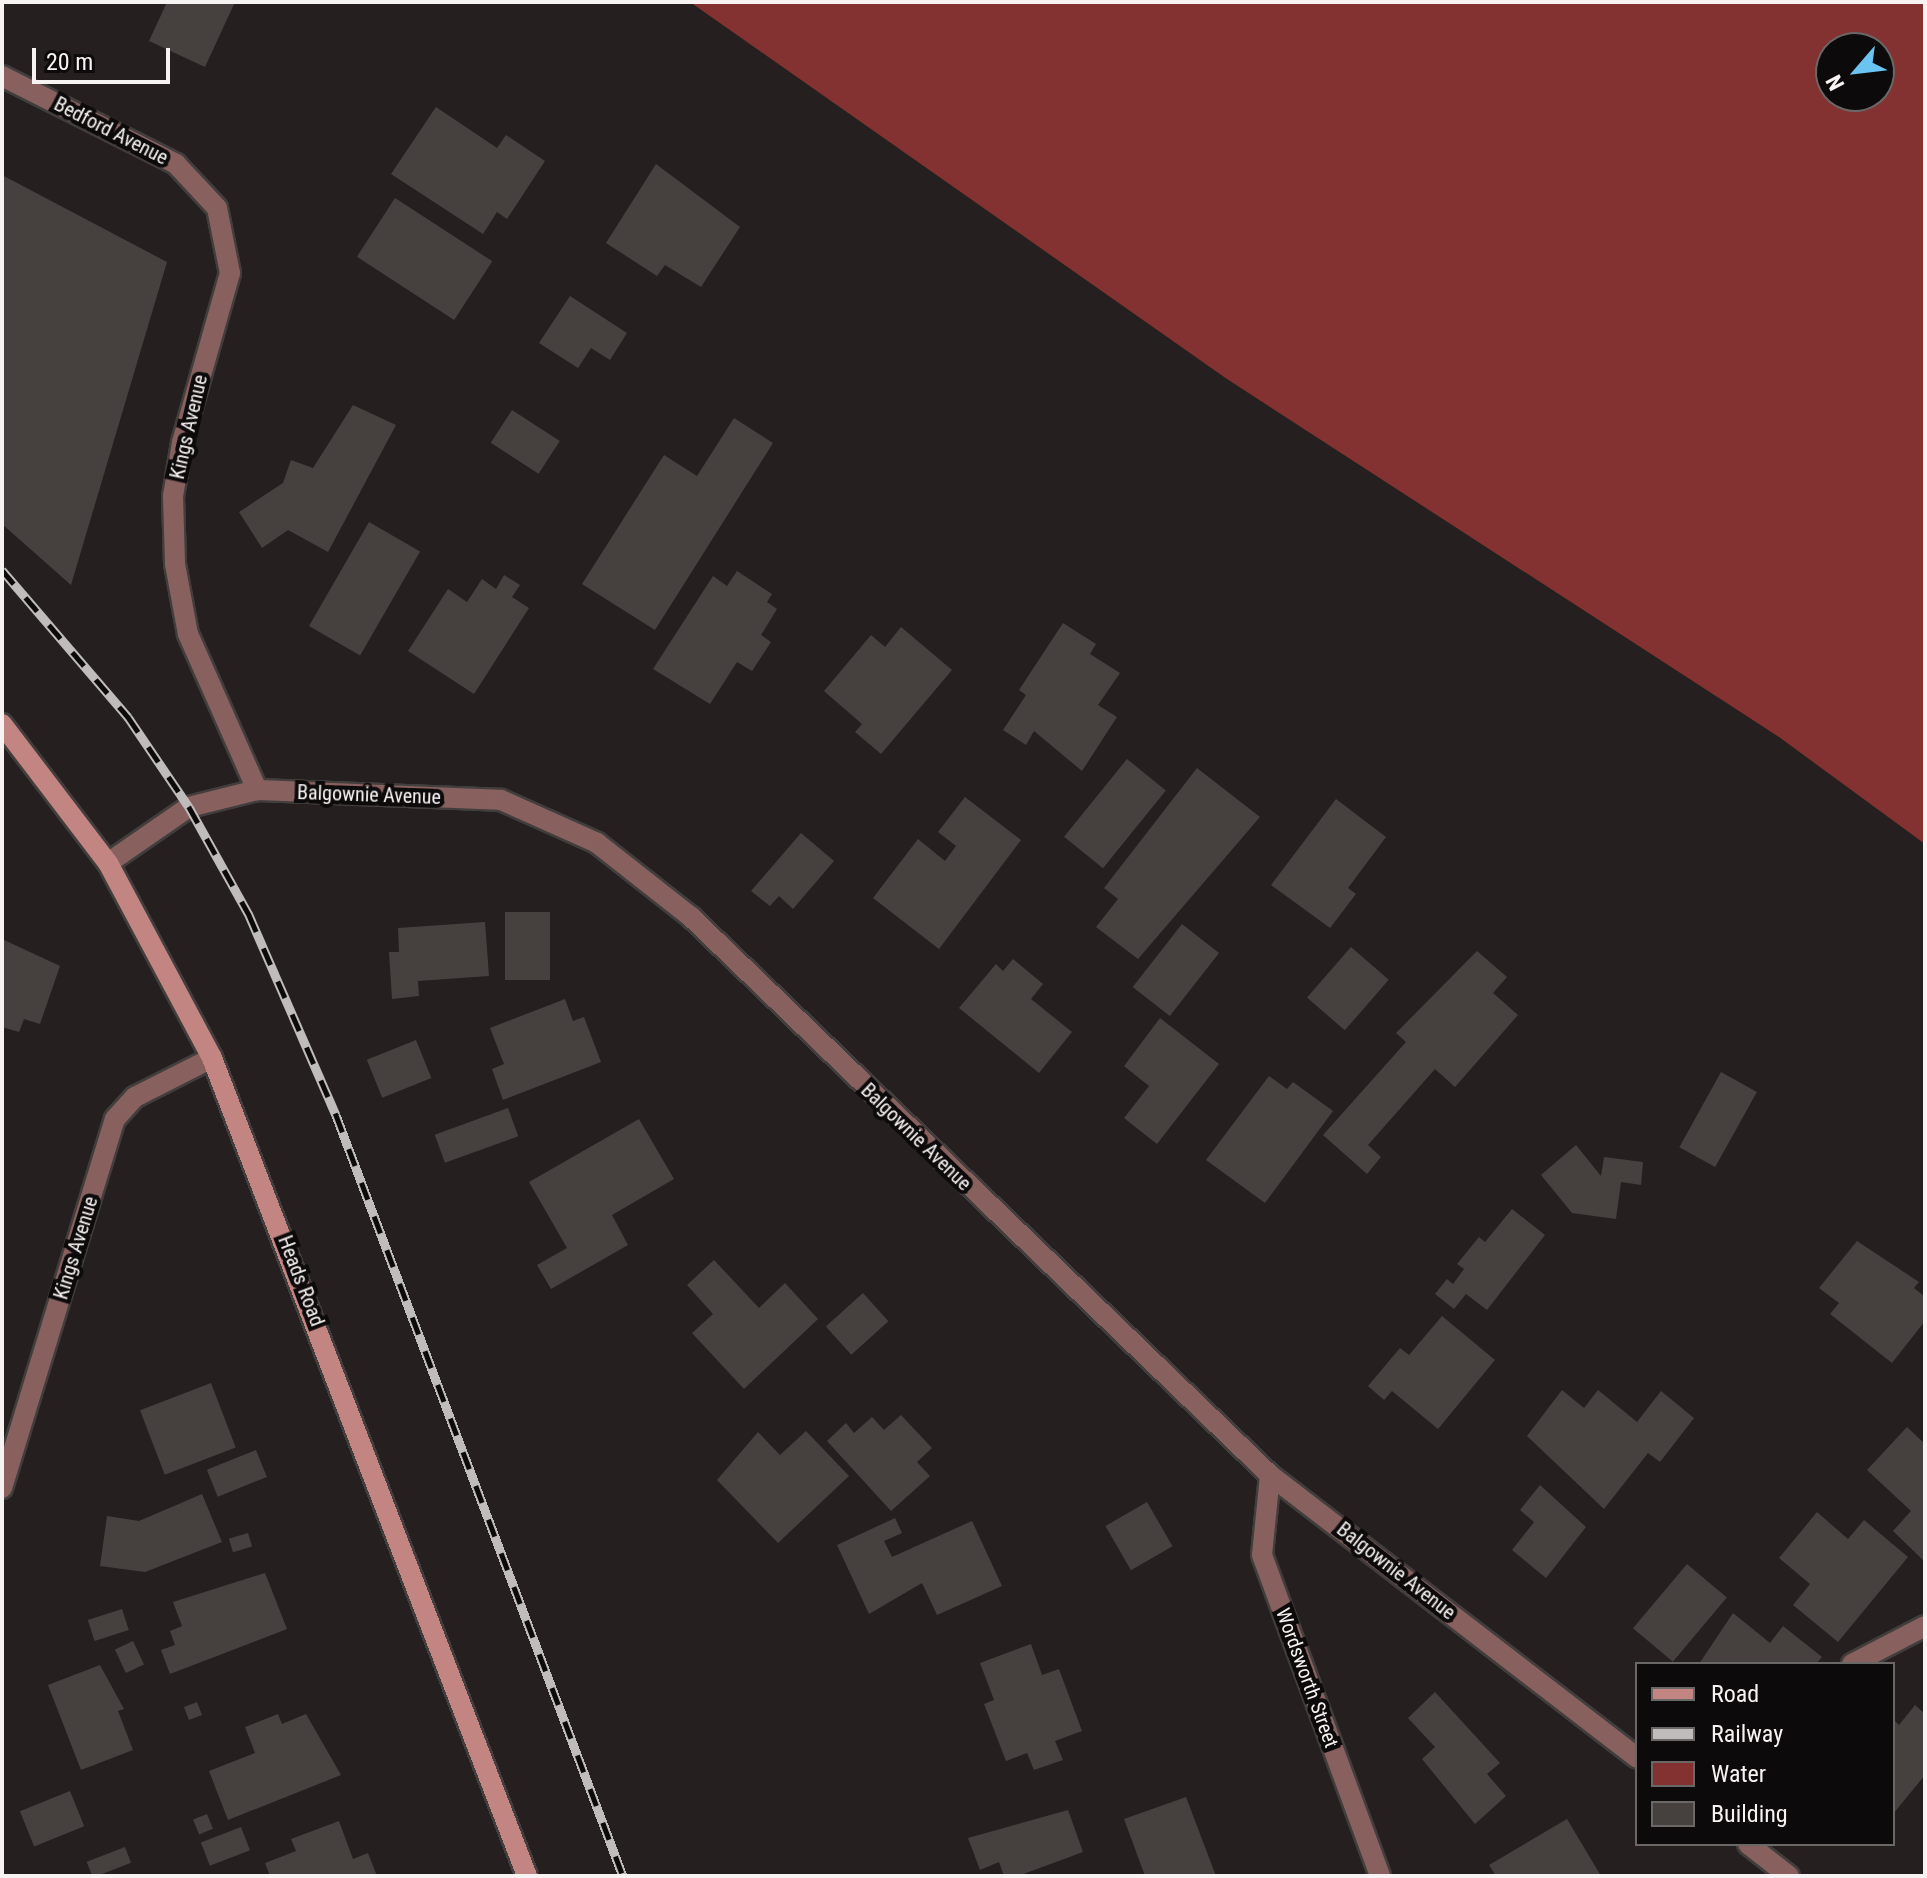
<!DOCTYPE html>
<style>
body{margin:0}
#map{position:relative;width:1927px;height:1878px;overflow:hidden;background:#25201f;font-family:"Roboto Condensed",sans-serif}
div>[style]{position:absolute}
.water>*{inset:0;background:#833131}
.building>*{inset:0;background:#46403f;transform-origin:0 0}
.roads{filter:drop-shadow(2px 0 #423e3d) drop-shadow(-2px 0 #423e3d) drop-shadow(0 2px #423e3d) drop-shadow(0 -2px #423e3d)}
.lane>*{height:20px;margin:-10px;padding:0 10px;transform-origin:10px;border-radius:10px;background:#88615f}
.street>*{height:20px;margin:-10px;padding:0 10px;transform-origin:10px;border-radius:10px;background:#88615f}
.secondary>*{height:20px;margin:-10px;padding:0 10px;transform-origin:10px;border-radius:10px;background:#c38581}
.rail>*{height:9px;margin-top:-4.5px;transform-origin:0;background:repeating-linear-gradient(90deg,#0c0a0a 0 18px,#c0bcbc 0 36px);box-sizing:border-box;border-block:2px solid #c0bcbc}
span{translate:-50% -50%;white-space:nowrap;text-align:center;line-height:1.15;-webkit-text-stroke:8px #0c0a0a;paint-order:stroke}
.street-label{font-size:20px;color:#f7f3f3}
.frame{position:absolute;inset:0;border:4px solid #f7f3f3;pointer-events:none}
.legend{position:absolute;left:1635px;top:1662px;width:260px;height:184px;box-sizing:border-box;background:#0c0a0a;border:2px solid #6a6767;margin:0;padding:10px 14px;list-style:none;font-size:24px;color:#f7f3f3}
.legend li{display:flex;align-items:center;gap:16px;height:40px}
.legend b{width:40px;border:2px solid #6a6767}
.north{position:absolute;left:1815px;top:32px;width:80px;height:80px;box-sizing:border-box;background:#0c0a0a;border:2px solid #6a6767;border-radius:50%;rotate:242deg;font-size:22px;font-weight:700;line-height:32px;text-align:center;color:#f7f3f3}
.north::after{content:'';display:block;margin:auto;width:28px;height:36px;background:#6ac3f1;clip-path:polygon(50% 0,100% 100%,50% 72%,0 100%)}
.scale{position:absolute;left:32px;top:48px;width:138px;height:36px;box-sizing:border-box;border:4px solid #f7f3f3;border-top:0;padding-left:10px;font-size:24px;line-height:28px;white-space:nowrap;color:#f7f3f3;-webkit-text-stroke:6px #0c0a0a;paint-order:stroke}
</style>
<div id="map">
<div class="water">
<div style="clip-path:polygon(evenodd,690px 2px,1925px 2px,1925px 844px,1779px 737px,1227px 379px,690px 2px,1831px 48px,1879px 48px,1879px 96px,1831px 96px,1831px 48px)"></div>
</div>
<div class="building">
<div style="clip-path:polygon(167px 2px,235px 2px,205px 67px,149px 41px)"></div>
<div style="clip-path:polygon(436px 107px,497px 148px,506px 135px,545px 161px,507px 219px,497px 212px,483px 234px,391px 174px)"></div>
<div style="clip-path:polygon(656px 164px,740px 227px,701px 287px,665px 265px,657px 276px,606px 243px)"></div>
<div style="clip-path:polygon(2px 175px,167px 262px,71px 585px,2px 524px)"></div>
<div style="left:395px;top:198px;width:116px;height:70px;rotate:33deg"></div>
<div style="clip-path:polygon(570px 296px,627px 333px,610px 360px,591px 348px,578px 368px,539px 343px)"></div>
<div style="clip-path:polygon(353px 405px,396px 425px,328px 552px,288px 530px,262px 548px,239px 512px,283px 483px,291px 460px,313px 468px)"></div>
<div style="left:512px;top:410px;width:57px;height:39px;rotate:33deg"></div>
<div style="clip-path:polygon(734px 418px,773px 443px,655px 630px,582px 584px,664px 455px,697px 476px)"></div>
<div style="left:369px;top:522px;width:59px;height:120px;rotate:30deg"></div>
<div style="clip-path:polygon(737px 571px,772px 594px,767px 602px,777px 609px,761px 635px,771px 642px,752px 671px,737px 662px,710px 704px,653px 669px,713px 576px,727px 586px)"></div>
<div style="clip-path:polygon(504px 575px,520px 585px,512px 597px,529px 608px,474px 694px,408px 651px,448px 589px,467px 602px,482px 579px,496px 589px)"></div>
<div style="clip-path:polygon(1063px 623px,1096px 644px,1090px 654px,1120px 673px,1098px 705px,1117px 717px,1082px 771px,1034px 731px,1026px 745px,1003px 730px,1026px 695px,1019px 690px)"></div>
<div style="clip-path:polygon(901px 627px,952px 670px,881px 754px,855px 732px,862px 724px,824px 691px,871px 635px,885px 647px)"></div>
<div style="left:1127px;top:759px;width:50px;height:100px;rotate:39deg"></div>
<div style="clip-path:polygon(1197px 768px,1260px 817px,1138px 959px,1096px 927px,1118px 899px,1104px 888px)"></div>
<div style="clip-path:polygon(965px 797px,1021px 840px,939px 949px,873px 898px,918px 839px,945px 861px,956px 846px,938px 832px)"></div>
<div style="clip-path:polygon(1336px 799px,1386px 837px,1348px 888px,1356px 894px,1330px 928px,1271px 885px)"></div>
<div style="clip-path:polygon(801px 833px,834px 861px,793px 909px,779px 896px,770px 906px,751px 891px)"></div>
<div style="left:505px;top:912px;width:45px;height:68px"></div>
<div style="clip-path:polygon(485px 922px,489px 976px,418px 981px,419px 996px,392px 999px,389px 952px,399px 952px,398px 928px)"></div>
<div style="left:1182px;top:924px;width:47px;height:80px;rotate:38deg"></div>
<div style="clip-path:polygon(2px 939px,60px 966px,40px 1024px,24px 1019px,19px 1032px,2px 1027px)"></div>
<div style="left:1351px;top:947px;width:50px;height:67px;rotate:41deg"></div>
<div style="clip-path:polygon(1477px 951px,1507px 977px,1493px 993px,1518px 1015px,1455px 1087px,1435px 1069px,1368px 1145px,1381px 1157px,1367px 1174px,1323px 1135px,1406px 1042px,1396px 1033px)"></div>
<div style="clip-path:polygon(1013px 959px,1043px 984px,1031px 999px,1072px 1032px,1039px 1073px,959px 1008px,996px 964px,1003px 971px)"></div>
<div style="clip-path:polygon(565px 999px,573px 1021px,584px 1017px,601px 1062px,503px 1100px,492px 1069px,504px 1064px,490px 1028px)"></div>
<div style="clip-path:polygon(1160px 1018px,1219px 1064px,1157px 1144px,1124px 1118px,1149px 1086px,1124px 1066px)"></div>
<div style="left:416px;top:1040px;width:41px;height:53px;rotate:68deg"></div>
<div style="left:1721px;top:1072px;width:41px;height:86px;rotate:29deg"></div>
<div style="clip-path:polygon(1269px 1076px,1287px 1089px,1293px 1082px,1333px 1111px,1265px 1203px,1206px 1160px)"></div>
<div style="left:508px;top:1108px;width:30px;height:78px;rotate:70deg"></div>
<div style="clip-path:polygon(639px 1119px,674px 1179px,612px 1215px,628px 1245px,551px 1289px,537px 1265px,567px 1248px,529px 1182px)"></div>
<div style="clip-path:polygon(1576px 1145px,1601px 1176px,1604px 1157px,1643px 1162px,1641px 1185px,1621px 1182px,1616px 1219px,1572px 1213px,1541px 1175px)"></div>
<div style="clip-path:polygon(1512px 1209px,1545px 1235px,1487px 1310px,1466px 1294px,1454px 1309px,1435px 1294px,1447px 1279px,1453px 1284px,1464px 1269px,1457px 1264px,1479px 1237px,1485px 1242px)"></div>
<div style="clip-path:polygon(1857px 1241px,1919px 1282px,1914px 1288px,1925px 1297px,1925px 1321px,1892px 1363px,1830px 1314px,1839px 1303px,1819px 1288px)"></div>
<div style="clip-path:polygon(714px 1260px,759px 1308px,785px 1283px,818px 1319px,744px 1389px,692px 1333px,713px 1314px,687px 1285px)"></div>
<div style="left:863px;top:1293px;width:38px;height:50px;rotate:48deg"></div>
<div style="clip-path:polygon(1442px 1316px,1495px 1360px,1438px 1429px,1392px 1391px,1384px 1400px,1368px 1386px,1400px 1348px,1409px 1355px)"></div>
<div style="left:211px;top:1383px;width:69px;height:76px;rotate:69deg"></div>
<div style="clip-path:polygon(1562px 1390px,1584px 1408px,1598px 1390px,1637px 1422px,1661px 1391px,1694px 1418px,1660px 1462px,1648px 1453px,1604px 1509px,1527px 1436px)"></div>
<div style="clip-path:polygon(901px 1415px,932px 1448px,917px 1462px,930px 1476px,891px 1511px,827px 1441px,846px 1423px,854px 1433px,872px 1417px,884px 1430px)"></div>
<div style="clip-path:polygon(1907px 1427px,1925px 1444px,1925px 1562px,1893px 1531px,1911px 1511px,1867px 1470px)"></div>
<div style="clip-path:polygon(806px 1431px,849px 1476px,778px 1543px,717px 1480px,758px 1432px,780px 1455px)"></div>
<div style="left:256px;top:1450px;width:29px;height:53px;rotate:68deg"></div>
<div style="clip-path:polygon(1540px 1485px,1586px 1527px,1546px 1578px,1512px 1550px,1534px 1522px,1520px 1510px)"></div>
<div style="clip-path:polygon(202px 1494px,222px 1542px,145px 1572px,100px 1566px,107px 1516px,139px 1521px)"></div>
<div style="left:1147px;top:1502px;width:51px;height:48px;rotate:60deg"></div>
<div style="clip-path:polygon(1817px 1512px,1848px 1539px,1864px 1520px,1908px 1557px,1838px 1642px,1793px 1605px,1810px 1584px,1779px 1558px)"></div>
<div style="clip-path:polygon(895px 1518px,902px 1533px,884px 1541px,892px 1557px,972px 1521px,1002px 1586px,937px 1615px,922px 1583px,869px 1614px,837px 1545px)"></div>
<div style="left:248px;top:1533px;width:14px;height:20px;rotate:73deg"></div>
<div style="left:1687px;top:1564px;width:52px;height:84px;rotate:40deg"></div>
<div style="clip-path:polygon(265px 1573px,287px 1629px,170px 1674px,161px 1650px,175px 1645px,170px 1631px,182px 1626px,173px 1602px)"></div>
<div style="left:122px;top:1609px;width:22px;height:36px;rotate:72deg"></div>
<div style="clip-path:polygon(1733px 1613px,1770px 1643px,1783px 1626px,1822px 1657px,1816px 1664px,1699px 1664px)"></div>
<div style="left:133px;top:1641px;width:26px;height:20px;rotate:65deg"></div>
<div style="clip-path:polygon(1031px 1644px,1042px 1675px,1059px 1669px,1082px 1731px,1055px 1741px,1063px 1760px,1034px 1770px,1027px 1753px,1006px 1761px,984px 1704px,994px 1700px,980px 1663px)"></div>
<div style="clip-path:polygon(100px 1665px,124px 1709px,118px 1711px,133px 1750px,81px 1770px,48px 1685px)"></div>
<div style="clip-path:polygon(1435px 1692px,1500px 1763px,1487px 1774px,1506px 1796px,1475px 1824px,1422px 1759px,1435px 1747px,1408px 1718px)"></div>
<div style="left:197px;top:1702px;width:14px;height:14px;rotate:69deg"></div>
<div style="clip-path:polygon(1915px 1705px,1925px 1714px,1925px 1775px,1893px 1814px,1893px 1719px,1899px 1725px)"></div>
<div style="clip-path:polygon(278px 1714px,282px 1724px,306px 1714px,341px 1775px,228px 1820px,209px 1771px,255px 1753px,245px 1727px)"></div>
<div style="left:70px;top:1791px;width:38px;height:54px;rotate:68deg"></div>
<div style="clip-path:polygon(1186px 1797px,1216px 1876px,1145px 1876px,1124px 1819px)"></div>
<div style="clip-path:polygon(1068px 1810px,1083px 1852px,1018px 1876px,1004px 1876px,999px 1862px,980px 1870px,968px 1838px)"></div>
<div style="left:207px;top:1814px;width:16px;height:15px;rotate:68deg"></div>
<div style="clip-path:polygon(1567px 1819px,1601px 1876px,1496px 1876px,1489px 1865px)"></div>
<div style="clip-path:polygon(339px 1821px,353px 1859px,368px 1853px,377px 1876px,270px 1876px,265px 1863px,296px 1851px,291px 1839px)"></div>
<div style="left:241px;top:1827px;width:25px;height:43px;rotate:69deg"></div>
<div style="left:125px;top:1847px;width:17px;height:41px;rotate:69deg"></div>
</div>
<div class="roads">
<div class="lane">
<div style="left:1852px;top:1664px;width:82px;rotate:-27.5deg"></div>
</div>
<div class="street">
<div style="left:2px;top:76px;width:195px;rotate:26.8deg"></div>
<div style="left:176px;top:164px;width:60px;rotate:47deg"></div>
<div style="left:217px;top:208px;width:66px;rotate:78.7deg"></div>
<div style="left:230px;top:273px;width:177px;rotate:105.8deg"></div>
<div style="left:182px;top:443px;width:54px;rotate:99.6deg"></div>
<div style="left:173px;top:496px;width:68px;rotate:88.3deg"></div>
<div style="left:175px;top:564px;width:71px;rotate:79.5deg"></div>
<div style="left:188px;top:634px;width:171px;rotate:66.1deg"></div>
<div style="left:108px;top:863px;width:98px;rotate:-34.7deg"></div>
<div style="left:189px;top:807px;width:70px;rotate:-14deg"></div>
<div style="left:257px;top:790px;width:244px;rotate:2.3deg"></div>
<div style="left:501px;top:800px;width:105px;rotate:24.1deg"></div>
<div style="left:597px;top:843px;width:120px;rotate:38.2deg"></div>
<div style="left:691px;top:917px;width:804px;rotate:43.94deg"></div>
<div style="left:1270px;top:1475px;width:463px;rotate:37.6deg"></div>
<div style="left:1270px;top:1475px;width:80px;rotate:95.7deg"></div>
<div style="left:1262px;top:1555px;width:342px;rotate:69.8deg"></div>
<div style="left:2px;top:1488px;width:386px;rotate:-73deg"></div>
<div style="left:115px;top:1119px;width:30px;rotate:-48deg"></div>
<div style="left:135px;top:1097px;width:86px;rotate:-26.9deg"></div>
<div style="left:1748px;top:1844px;width:52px;rotate:38deg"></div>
</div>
<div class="secondary">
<div style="left:2px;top:724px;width:175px;rotate:52.7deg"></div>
<div style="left:108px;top:863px;width:221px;rotate:61.9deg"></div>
<div style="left:212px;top:1058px;width:877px;rotate:68.94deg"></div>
</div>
</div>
<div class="rail">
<div style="left:2px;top:570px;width:194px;rotate:49.4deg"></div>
<div style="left:128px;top:717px;width:109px;rotate:55.9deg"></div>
<div style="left:189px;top:807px;width:124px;rotate:60.9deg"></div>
<div style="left:249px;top:915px;width:218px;rotate:66.5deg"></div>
<div style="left:336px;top:1115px;width:813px;rotate:69.34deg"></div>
</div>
<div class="street-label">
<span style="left:111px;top:131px;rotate:27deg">Bedford Avenue</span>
<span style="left:189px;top:427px;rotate:-77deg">Kings Avenue</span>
<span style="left:369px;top:795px;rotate:2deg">Balgownie Avenue</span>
<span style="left:916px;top:1137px;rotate:44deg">Balgownie Avenue</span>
<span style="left:76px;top:1248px;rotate:-73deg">Kings Avenue</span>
<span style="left:301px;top:1281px;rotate:69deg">Heads Road</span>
<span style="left:1396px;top:1571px;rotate:38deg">Balgownie Avenue</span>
<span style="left:1307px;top:1678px;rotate:70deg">Wordsworth Street</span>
</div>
<div class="frame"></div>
<ul class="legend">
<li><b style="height:10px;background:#c38581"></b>Road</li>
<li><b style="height:10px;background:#c0bcbc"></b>Railway</li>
<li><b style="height:22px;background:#833131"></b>Water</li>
<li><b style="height:22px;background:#46403f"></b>Building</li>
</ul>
<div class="north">N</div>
<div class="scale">20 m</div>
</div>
